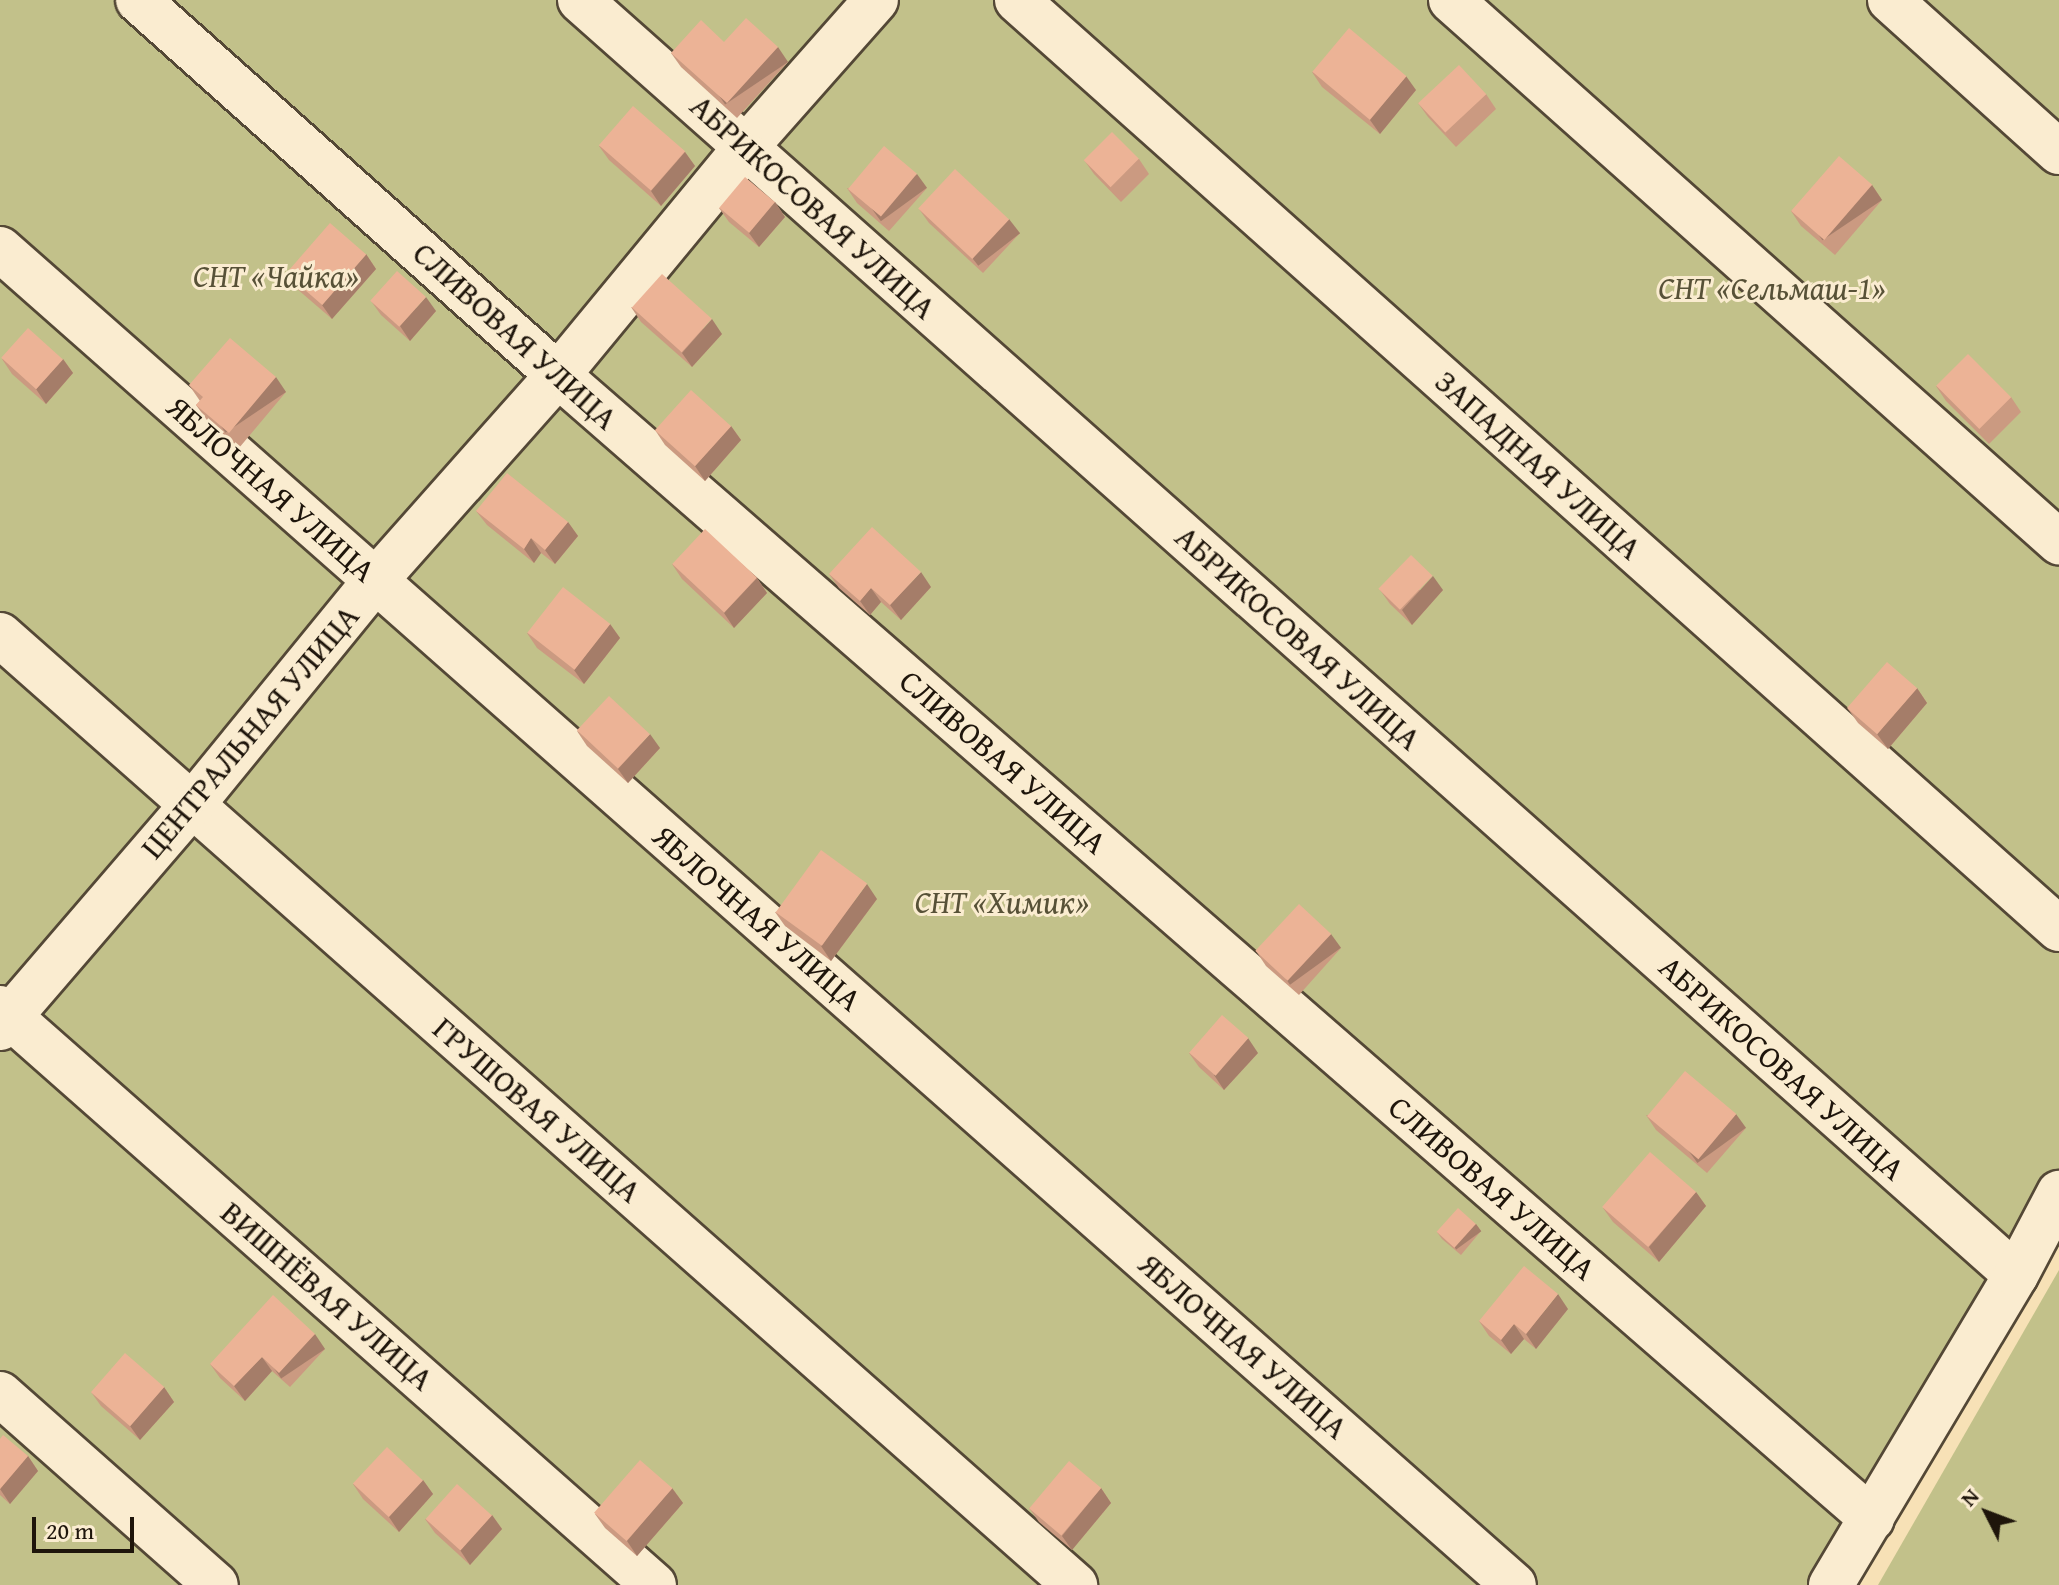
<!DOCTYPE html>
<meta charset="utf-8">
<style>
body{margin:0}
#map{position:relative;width:2059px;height:1585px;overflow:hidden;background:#f7e1b6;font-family:"Gentium Book Plus",serif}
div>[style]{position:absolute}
.green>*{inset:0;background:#c2c18a}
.roads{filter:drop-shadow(2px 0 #544836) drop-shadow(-2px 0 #544836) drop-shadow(0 2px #544836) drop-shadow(0 -2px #544836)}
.minor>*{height:44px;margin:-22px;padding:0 22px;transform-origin:22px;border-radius:22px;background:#faecd0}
.wall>*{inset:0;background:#cb9a81}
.shaded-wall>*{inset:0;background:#a57d69;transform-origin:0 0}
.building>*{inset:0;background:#ecb396;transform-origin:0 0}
span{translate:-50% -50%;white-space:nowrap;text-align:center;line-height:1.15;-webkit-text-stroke:6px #faecd0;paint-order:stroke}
.street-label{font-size:32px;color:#1e150b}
.park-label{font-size:32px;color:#575137;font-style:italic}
.north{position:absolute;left:1947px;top:1473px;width:80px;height:80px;-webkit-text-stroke:6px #faecd0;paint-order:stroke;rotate:312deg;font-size:22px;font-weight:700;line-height:32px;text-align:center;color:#1e150b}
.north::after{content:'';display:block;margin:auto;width:28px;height:36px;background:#1e150b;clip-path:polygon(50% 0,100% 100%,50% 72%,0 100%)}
.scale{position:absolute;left:32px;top:1517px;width:102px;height:36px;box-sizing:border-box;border:4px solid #1e150b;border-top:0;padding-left:10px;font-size:24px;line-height:28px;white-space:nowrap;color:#1e150b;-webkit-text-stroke:6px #faecd0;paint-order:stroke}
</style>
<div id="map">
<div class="green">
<div style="clip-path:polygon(0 0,2059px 0,2059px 1193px,1831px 1585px,0 1585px)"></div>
<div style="clip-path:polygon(2059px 1270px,2059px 1585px,1878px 1585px)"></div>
</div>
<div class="roads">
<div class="minor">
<div style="left:138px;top:0;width:563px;rotate:41.76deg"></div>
<div style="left:558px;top:375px;width:1742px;rotate:41.04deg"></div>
<div style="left:580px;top:0;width:1920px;rotate:41.6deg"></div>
<div style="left:1017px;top:0;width:1396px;rotate:41.72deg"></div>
<div style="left:1451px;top:0;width:815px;rotate:41.72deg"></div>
<div style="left:1890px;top:0;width:227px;rotate:42deg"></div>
<div style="left:0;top:249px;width:2019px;rotate:41.43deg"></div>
<div style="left:0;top:635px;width:1435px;rotate:41.47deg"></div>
<div style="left:0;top:1008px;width:872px;rotate:41.42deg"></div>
<div style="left:0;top:1028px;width:294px;rotate:-49.3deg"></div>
<div style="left:192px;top:805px;width:289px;rotate:-50.8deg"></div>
<div style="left:375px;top:581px;width:276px;rotate:-48.4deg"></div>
<div style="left:558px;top:375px;width:296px;rotate:-50.5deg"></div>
<div style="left:746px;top:147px;width:196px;rotate:-48.5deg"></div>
<div style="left:0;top:1394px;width:288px;rotate:41.5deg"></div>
<div style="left:1831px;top:1585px;width:361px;rotate:-59.2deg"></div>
<div style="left:2016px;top:1275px;width:93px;rotate:-62.3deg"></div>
</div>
</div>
<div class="wall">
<div style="clip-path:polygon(724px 42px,788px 62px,737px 118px,681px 67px,671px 53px)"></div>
<div style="clip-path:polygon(1312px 72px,1416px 90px,1380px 134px,1322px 87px)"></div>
<div style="clip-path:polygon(1486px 94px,1496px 109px,1456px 147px,1428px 117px,1418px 103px)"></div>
<div style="clip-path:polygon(599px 146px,685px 152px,695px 166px,661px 206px,609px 160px)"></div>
<div style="clip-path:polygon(1139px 159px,1149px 174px,1121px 202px,1094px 174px,1084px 160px)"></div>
<div style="clip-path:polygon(1872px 185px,1882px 200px,1835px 255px,1801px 226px,1791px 211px)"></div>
<div style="clip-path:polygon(847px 188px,927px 188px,889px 231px,857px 203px)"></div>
<div style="clip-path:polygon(775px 202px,785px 217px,759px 247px,729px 222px,719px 208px)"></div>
<div style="clip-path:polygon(919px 209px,1020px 233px,983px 273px,929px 223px)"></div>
<div style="clip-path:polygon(366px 254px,376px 269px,332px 319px,296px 288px,286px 273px)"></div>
<div style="clip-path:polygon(371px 301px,436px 311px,410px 341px,381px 315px)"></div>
<div style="clip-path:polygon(631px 307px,722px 334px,692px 367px,641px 322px)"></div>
<div style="clip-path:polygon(2px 359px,63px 359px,73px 373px,46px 404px,12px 374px)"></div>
<div style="clip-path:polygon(189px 385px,286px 392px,239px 448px,206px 419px,196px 405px,200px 401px)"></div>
<div style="clip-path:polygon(1936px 386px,2011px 397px,2021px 412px,1989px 444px,1946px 401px)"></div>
<div style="clip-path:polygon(731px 426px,741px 440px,705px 481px,665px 445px,655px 430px)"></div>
<div style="clip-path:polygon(476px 511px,568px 522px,578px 536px,555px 564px,541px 553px,534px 563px,487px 525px)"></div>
<div style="clip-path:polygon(672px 564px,757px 578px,767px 593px,734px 628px,682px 579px)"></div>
<div style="clip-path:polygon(829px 574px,931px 587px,901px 620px,881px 602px,870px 615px,839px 588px)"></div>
<div style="clip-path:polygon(1380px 590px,1443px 590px,1412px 625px,1390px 604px)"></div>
<div style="clip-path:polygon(610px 624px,620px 638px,584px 684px,537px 648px,527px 633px)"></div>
<div style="clip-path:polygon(1917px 688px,1927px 703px,1888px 749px,1858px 723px,1848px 709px)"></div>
<div style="clip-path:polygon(577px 731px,660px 748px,628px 783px,587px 746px)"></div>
<div style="clip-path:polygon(877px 899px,831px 961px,785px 926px,775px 912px)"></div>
<div style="clip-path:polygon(1341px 948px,1299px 995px,1266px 966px,1256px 951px)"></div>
<div style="clip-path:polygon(1189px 1053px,1258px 1053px,1224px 1090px,1199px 1067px)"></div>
<div style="clip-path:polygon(1646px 1115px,1746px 1128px,1707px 1173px,1656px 1130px)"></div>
<div style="clip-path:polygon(1696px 1192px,1706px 1206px,1659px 1262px,1613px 1222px,1603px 1208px)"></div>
<div style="clip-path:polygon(1476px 1224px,1481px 1231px,1461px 1255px,1442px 1239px,1437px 1232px)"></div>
<div style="clip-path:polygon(1568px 1309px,1536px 1349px,1524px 1339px,1511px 1354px,1489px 1336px,1479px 1321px)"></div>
<div style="clip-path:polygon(325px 1349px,290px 1387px,272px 1371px,245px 1401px,220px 1378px,210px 1364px)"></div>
<div style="clip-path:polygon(164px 1387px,174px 1402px,140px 1440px,101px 1406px,91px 1392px)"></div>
<div style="clip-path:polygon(0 1439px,28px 1456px,38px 1471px,10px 1504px,0 1495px)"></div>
<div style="clip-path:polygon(423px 1480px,433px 1494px,399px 1532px,363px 1499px,353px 1484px)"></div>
<div style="clip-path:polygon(672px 1488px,683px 1503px,637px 1556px,605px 1528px,595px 1514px)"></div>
<div style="clip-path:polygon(1101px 1488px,1111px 1503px,1072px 1550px,1039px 1522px,1029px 1508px)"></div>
<div style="clip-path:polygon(492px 1515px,502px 1529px,470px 1565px,435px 1533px,425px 1519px)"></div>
</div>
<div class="shaded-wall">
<div style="left:778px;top:47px;width:18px;height:76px;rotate:56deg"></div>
<div style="clip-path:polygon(1406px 76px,1416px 90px,1380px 134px,1370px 120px)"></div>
<div style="clip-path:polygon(685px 152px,695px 166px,661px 206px,651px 191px)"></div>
<div style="left:917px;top:174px;width:17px;height:57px;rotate:54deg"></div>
<div style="left:1872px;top:185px;width:18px;height:72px;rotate:56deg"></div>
<div style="clip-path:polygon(775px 202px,785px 217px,759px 247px,749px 233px)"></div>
<div style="left:1009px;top:219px;width:18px;height:53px;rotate:52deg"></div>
<div style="clip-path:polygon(366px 254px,376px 269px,332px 319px,322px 305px)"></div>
<div style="clip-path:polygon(426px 297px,436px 311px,410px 341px,400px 326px)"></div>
<div style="clip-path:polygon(712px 319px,722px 334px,692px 367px,682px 353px)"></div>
<div style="clip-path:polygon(63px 359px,73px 373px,46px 404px,36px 389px)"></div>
<div style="left:276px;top:377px;width:18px;height:73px;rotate:56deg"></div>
<div style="clip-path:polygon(731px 426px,741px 440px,705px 481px,695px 466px)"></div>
<div style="clip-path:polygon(568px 522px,578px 536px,555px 564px,545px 550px)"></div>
<div style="clip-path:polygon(531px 538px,541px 553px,534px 563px,524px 549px)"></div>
<div style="clip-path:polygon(921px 572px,931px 587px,901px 620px,890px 605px)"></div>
<div style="clip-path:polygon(1433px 576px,1443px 590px,1412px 625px,1402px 610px)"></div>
<div style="clip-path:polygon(757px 578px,767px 593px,734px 628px,724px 613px)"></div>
<div style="clip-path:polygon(871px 588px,881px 602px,870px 615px,860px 601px)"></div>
<div style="clip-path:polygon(610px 624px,620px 638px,584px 684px,574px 670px)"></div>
<div style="clip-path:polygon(1917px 688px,1927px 703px,1888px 749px,1877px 734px)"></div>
<div style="clip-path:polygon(650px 734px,660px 748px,628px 783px,618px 769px)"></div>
<div style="clip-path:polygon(867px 884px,877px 899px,831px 961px,821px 946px)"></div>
<div style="left:1331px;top:934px;width:17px;height:63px;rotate:54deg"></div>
<div style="clip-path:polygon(1248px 1038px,1258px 1053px,1224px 1090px,1214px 1075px)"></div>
<div style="left:1736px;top:1114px;width:17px;height:60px;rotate:54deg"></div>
<div style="clip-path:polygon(1696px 1192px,1706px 1206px,1659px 1262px,1649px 1247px)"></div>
<div style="left:1476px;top:1224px;width:9px;height:31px;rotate:54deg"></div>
<div style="clip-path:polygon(1558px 1294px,1568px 1309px,1536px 1349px,1526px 1334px)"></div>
<div style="clip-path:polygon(1514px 1324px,1524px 1339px,1511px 1354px,1501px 1340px)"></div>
<div style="left:315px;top:1334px;width:18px;height:53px;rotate:56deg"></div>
<div style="clip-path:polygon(262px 1357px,272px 1371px,245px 1401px,234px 1386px)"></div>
<div style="clip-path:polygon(164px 1387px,174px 1402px,140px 1440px,130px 1426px)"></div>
<div style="clip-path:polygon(28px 1456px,38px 1471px,10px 1504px,0 1489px)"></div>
<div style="clip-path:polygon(423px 1480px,433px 1494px,399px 1532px,389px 1517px)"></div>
<div style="clip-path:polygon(672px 1488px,683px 1503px,637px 1556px,627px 1541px)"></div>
<div style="clip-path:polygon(1101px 1488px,1111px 1503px,1072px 1550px,1062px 1536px)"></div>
<div style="clip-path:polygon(492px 1515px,502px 1529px,470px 1565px,460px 1550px)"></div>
</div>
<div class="building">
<div style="clip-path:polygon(746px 18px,778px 47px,727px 103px,671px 53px,701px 20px,724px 42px)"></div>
<div style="left:1349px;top:28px;width:75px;height:57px;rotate:40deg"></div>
<div style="left:1459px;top:65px;width:40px;height:56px;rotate:47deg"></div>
<div style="left:633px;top:106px;width:69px;height:52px;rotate:41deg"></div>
<div style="left:1112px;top:132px;width:38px;height:40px;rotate:45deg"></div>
<div style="left:884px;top:146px;width:43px;height:56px;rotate:40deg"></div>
<div style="left:1839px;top:156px;width:44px;height:73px;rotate:41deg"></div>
<div style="left:955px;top:169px;width:74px;height:54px;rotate:43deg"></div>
<div style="left:745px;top:177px;width:39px;height:40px;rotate:40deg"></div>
<div style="left:330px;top:223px;width:48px;height:67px;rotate:41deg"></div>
<div style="left:397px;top:271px;width:39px;height:40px;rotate:42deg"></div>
<div style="left:662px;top:274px;width:67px;height:45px;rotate:42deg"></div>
<div style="left:28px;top:328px;width:47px;height:40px;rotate:42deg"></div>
<div style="clip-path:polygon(230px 338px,276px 377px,229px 433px,196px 405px,203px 397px,189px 385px)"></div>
<div style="left:1968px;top:354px;width:61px;height:45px;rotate:45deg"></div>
<div style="left:691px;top:390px;width:54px;height:54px;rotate:42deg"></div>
<div style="clip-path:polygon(507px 473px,568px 522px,545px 550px,531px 538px,524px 549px,476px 511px)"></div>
<div style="clip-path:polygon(872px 527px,921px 572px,890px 605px,871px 588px,860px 601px,829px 574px)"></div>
<div style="left:705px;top:529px;width:71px;height:48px;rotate:43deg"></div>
<div style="left:1411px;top:555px;width:30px;height:47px;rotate:44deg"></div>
<div style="left:563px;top:587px;width:60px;height:58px;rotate:38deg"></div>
<div style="left:1887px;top:662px;width:40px;height:61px;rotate:41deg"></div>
<div style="left:609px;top:696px;width:56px;height:47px;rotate:43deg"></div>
<div style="left:821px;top:850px;width:57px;height:77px;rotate:36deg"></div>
<div style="left:1299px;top:904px;width:44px;height:64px;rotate:43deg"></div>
<div style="left:1222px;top:1015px;width:35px;height:50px;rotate:41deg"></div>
<div style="left:1685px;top:1071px;width:67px;height:59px;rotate:40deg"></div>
<div style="left:1650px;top:1152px;width:61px;height:73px;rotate:41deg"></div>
<div style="left:1458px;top:1208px;width:24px;height:32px;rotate:42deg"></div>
<div style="clip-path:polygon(1524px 1266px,1558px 1294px,1526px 1334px,1514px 1324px,1501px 1340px,1479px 1321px)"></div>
<div style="clip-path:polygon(273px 1295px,315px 1334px,279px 1373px,262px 1357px,234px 1386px,210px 1364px)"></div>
<div style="left:125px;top:1353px;width:52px;height:52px;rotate:41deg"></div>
<div style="clip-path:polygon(3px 1435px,28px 1456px,0 1489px,0 1439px)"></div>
<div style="left:387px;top:1447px;width:49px;height:50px;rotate:43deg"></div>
<div style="left:640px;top:1460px;width:43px;height:70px;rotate:41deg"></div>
<div style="left:1069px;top:1461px;width:42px;height:62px;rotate:40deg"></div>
<div style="left:457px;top:1484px;width:47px;height:47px;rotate:42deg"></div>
</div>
<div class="street-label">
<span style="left:813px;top:207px;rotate:42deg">АБРИКОСОВАЯ УЛИЦА</span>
<span style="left:515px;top:336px;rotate:42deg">СЛИВОВАЯ УЛИЦА</span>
<span style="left:1538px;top:465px;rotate:42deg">ЗАПАДНАЯ УЛИЦА</span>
<span style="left:271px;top:489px;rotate:41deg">ЯБЛОЧНАЯ УЛИЦА</span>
<span style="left:1298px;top:638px;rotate:42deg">АБРИКОСОВАЯ УЛИЦА</span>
<span style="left:250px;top:732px;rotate:-50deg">ЦЕНТРАЛЬНАЯ УЛИЦА</span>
<span style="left:1003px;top:762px;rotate:41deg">СЛИВОВАЯ УЛИЦА</span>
<span style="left:757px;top:918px;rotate:41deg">ЯБЛОЧНАЯ УЛИЦА</span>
<span style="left:1782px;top:1068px;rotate:42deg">АБРИКОСОВАЯ УЛИЦА</span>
<span style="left:537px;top:1110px;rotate:41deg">ГРУШОВАЯ УЛИЦА</span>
<span style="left:1492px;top:1188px;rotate:41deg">СЛИВОВАЯ УЛИЦА</span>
<span style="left:327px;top:1296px;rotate:41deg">ВИШНЁВАЯ УЛИЦА</span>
<span style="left:1243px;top:1346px;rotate:41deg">ЯБЛОЧНАЯ УЛИЦА</span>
</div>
<div class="park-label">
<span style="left:276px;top:276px">СНТ «Чайка»</span>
<span style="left:1772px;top:288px">СНТ «Сельмаш-1»</span>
<span style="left:1002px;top:902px">СНТ «Химик»</span>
</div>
<div class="north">N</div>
<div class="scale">20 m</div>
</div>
